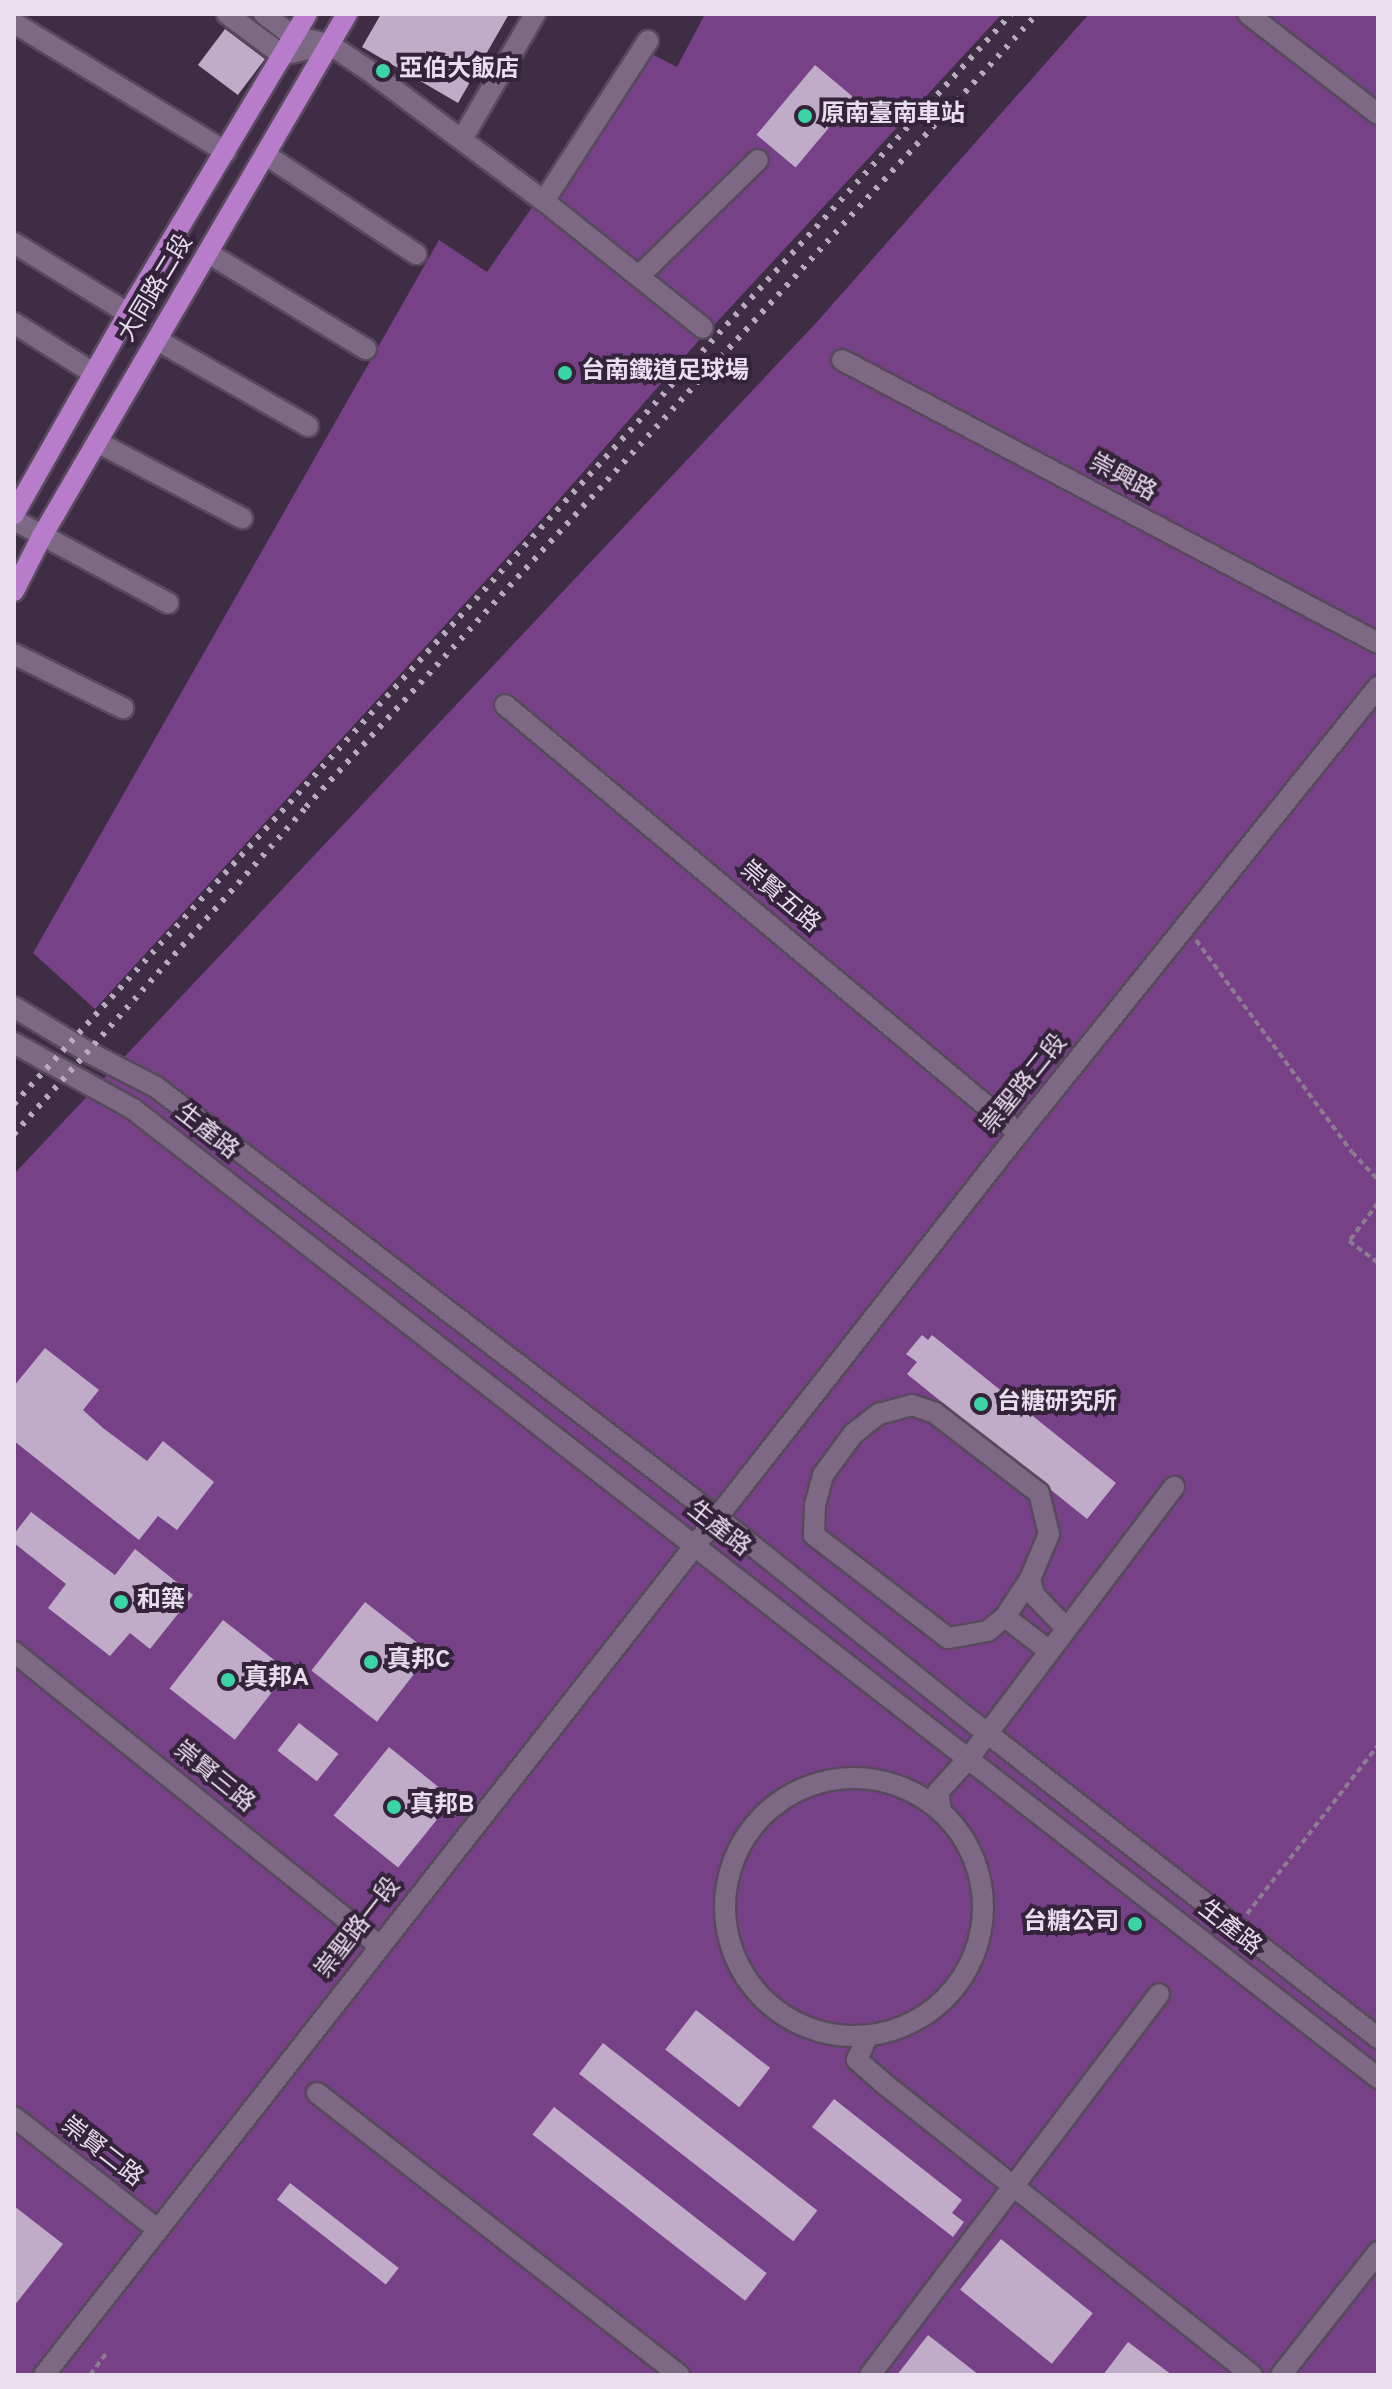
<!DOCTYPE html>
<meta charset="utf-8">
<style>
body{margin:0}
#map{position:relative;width:1392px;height:2389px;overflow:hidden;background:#3f2d45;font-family:Overpass,"Noto Sans TC",sans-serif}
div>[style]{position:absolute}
.green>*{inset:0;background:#774188}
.building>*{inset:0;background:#c0abc8;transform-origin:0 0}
.path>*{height:4px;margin-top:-2px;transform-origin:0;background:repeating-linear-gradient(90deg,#8b7c90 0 6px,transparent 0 10px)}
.roads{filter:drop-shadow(2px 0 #58495d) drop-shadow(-2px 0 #58495d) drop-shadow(0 2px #58495d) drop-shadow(0 -2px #58495d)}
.minor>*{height:20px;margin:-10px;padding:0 10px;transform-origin:10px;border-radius:10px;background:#7d6984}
.minor>.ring{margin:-10px;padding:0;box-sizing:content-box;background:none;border:20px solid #7d6984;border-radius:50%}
.major>*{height:20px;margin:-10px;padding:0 10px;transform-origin:10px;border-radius:10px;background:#b77dcb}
.rail>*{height:6px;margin-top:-3px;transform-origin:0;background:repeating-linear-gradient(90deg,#b8abbd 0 4px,transparent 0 12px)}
.dots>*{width:22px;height:22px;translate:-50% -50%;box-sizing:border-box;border:4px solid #34233a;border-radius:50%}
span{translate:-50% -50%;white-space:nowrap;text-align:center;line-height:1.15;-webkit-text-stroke:8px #34233a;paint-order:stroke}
.poi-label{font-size:24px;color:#e9deed;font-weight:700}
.left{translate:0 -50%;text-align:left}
.right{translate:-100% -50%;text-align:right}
.street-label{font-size:24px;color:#e9deed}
.frame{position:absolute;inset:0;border:16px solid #e9deed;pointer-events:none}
</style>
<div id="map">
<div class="green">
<div style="clip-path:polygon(705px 14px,1002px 14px,715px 324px,554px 199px,648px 52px,677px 67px)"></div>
<div style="clip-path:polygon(1089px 14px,1378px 14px,1378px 2375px,14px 2375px,14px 1174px,816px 323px)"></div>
<div style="clip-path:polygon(533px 206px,701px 338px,548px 512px,95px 1009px,33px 953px,439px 240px,487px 272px)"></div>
</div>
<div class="building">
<div style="clip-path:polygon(381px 14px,509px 14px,458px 103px,362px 47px)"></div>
<div style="left:225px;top:29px;width:50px;height:45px;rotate:37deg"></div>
<div style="left:815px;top:65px;width:51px;height:91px;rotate:40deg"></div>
<div style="clip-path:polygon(922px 1335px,928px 1340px,932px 1335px,1116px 1483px,1087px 1519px,907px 1374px,917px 1362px,906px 1354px)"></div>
<div style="clip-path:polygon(45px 1348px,99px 1390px,83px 1410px,103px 1428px,147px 1461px,163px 1441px,214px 1482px,177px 1530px,158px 1516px,139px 1540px,14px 1441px,14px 1386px)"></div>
<div style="clip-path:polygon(31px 1512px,115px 1575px,135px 1549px,193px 1595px,150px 1649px,130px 1633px,110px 1656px,48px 1608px,66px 1584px,14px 1543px,14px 1534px)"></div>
<div style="left:365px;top:1602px;width:83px;height:87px;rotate:38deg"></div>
<div style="left:223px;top:1620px;width:83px;height:87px;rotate:38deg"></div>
<div style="left:299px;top:1723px;width:50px;height:35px;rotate:38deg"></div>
<div style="left:389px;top:1747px;width:83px;height:88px;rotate:39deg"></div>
<div style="left:696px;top:2010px;width:94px;height:50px;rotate:38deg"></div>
<div style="left:603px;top:2043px;width:272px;height:39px;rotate:38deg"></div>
<div style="clip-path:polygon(834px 2099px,962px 2200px,952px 2213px,964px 2222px,953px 2237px,812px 2127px)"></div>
<div style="left:554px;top:2107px;width:270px;height:35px;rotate:38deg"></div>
<div style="left:290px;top:2183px;width:138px;height:21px;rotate:38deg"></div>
<div style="clip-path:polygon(14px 2206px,63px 2244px,14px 2306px)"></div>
<div style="left:1001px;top:2239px;width:118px;height:65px;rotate:39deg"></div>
<div style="clip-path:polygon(928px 2335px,979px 2375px,897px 2375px)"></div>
<div style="clip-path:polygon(1128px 2342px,1172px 2375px,1103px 2375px)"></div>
</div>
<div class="path">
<div style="left:1196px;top:940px;width:263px;rotate:53.7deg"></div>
<div style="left:1352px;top:1152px;width:38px;rotate:47deg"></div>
<div style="left:1378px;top:1203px;width:48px;rotate:127.3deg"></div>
<div style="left:1349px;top:1241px;width:36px;rotate:37deg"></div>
<div style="left:1247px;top:1914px;width:214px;rotate:-52.2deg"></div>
<div style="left:90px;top:2375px;width:26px;rotate:-53deg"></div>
</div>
<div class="roads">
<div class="minor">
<div style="left:227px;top:14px;width:69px;rotate:36.7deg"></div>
<div style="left:282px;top:55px;width:44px;rotate:-13.1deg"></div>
<div style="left:264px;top:14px;width:36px;rotate:37deg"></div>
<div style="left:293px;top:36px;width:37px;rotate:13deg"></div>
<div style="left:329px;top:44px;width:47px;rotate:33.7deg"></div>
<div style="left:368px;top:70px;width:219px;rotate:36.7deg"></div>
<div style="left:544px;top:201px;width:203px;rotate:38.6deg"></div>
<div style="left:1248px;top:14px;width:164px;rotate:37.6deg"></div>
<div style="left:14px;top:23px;width:248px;rotate:31.3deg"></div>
<div style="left:462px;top:139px;width:145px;rotate:-59.7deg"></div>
<div style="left:266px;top:155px;width:180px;rotate:33.4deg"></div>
<div style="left:544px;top:201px;width:191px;rotate:-57deg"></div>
<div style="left:14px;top:243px;width:134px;rotate:31.6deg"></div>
<div style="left:208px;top:253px;width:185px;rotate:31.3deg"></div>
<div style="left:639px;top:276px;width:166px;rotate:-44.3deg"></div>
<div style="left:14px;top:323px;width:93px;rotate:32.3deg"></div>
<div style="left:157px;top:340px;width:174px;rotate:29.7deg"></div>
<div style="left:842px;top:360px;width:606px;rotate:27.83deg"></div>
<div style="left:97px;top:442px;width:164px;rotate:27.7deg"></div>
<div style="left:14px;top:520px;width:175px;rotate:28.3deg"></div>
<div style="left:14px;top:654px;width:122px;rotate:26.4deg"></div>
<div style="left:505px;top:705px;width:669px;rotate:39.78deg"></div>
<div style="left:14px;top:1007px;width:87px;rotate:31.3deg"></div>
<div style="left:88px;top:1052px;width:76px;rotate:27.2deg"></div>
<div style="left:156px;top:1087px;width:708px;rotate:37.48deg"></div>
<div style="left:718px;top:1518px;width:327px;rotate:38.7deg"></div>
<div style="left:973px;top:1722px;width:514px;rotate:37.96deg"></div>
<div style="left:14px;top:1043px;width:136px;rotate:29deg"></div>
<div style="left:133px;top:1109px;width:1578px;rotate:37.89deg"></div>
<div style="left:1005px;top:1617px;width:45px;rotate:-56.7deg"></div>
<div style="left:1048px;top:1650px;width:54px;rotate:-142.5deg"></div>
<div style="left:1005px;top:1617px;width:22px;rotate:141deg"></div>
<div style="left:988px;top:1631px;width:41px;rotate:170.1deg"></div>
<div style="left:948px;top:1638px;width:169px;rotate:-142.5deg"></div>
<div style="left:814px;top:1535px;width:30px;rotate:-88deg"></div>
<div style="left:815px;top:1505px;width:31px;rotate:-75deg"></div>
<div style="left:823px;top:1475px;width:51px;rotate:-53.8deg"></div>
<div style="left:853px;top:1434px;width:33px;rotate:-38deg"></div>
<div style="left:879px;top:1414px;width:34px;rotate:-15deg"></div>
<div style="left:912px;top:1405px;width:24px;rotate:19deg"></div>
<div style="left:935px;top:1413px;width:131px;rotate:37.6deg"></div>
<div style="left:1039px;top:1493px;width:42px;rotate:76.3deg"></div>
<div style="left:1049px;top:1534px;width:49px;rotate:112.9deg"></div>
<div style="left:1030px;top:1579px;width:16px;rotate:76deg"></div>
<div style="left:1034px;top:1595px;width:45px;rotate:45.9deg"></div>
<div style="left:14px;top:1652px;width:468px;rotate:38.8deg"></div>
<div class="ring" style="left:725px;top:1778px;width:238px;height:238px"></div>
<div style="left:941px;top:1811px;width:19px;rotate:-99deg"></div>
<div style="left:938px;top:1792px;width:46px;rotate:-47.6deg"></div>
<div style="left:969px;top:1758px;width:340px;rotate:-52.9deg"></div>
<div style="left:868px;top:2035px;width:27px;rotate:114deg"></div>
<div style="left:857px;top:2060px;width:33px;rotate:41deg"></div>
<div style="left:882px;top:2082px;width:472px;rotate:38.4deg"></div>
<div style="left:317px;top:2093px;width:459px;rotate:37.9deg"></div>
<div style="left:14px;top:2117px;width:182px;rotate:38.1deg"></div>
<div style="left:44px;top:2375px;width:1579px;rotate:-51.87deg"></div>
<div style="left:1019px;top:1133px;width:573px;rotate:-51.17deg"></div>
<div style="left:870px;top:2375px;width:478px;rotate:-52.8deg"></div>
<div style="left:1281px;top:2375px;width:157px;rotate:-51.7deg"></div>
</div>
<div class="major">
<div style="left:14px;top:514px;width:231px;rotate:-60.4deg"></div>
<div style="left:128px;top:313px;width:348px;rotate:-59.1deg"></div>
<div style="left:14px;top:591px;width:62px;rotate:-63deg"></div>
<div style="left:42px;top:536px;width:605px;rotate:-59.7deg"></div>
</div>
</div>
<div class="rail">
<div style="left:14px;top:1104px;width:1477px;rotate:-47.55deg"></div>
<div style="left:14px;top:1134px;width:438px;rotate:-48.2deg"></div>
<div style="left:306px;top:807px;width:1079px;rotate:-47.33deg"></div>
</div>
<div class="dots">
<div style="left:383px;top:71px;background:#3bd4a4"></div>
<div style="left:805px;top:116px;background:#3bd4a4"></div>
<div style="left:565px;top:373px;background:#3bd4a4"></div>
<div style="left:981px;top:1404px;background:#3bd4a4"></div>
<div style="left:121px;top:1602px;background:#3bd4a4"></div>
<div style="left:371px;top:1662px;background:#3bd4a4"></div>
<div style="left:228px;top:1680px;background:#3bd4a4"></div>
<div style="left:394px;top:1807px;background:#3bd4a4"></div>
<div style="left:1135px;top:1924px;background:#3bd4a4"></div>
</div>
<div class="poi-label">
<span class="left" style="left:399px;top:71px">亞伯大飯店</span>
<span class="left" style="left:821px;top:116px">原南臺南車站</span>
<span class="left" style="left:581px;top:373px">台南鐵道足球場</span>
<span class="left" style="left:997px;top:1404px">台糖研究所</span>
<span class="left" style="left:137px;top:1602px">和築</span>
<span class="left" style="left:387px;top:1662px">真邦C</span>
<span class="left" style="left:244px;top:1680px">真邦A</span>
<span class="left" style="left:410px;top:1807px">真邦B</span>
<span class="right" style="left:1119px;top:1924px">台糖公司</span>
</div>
<div class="street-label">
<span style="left:157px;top:289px;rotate:-59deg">大同路二段</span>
<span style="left:1122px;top:479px;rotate:28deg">崇興路</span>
<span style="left:779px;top:898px;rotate:40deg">崇賢五路</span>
<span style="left:1025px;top:1085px;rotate:-51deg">崇聖路二段</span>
<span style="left:206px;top:1133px;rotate:38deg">生產路</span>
<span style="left:718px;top:1530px;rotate:38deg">生產路</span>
<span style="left:213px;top:1778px;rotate:39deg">崇賢三路</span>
<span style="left:359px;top:1929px;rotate:-52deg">崇聖路一段</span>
<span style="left:1229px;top:1929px;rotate:38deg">生產路</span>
<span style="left:101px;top:2153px;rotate:38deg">崇賢二路</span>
</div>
<div class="frame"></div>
</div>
